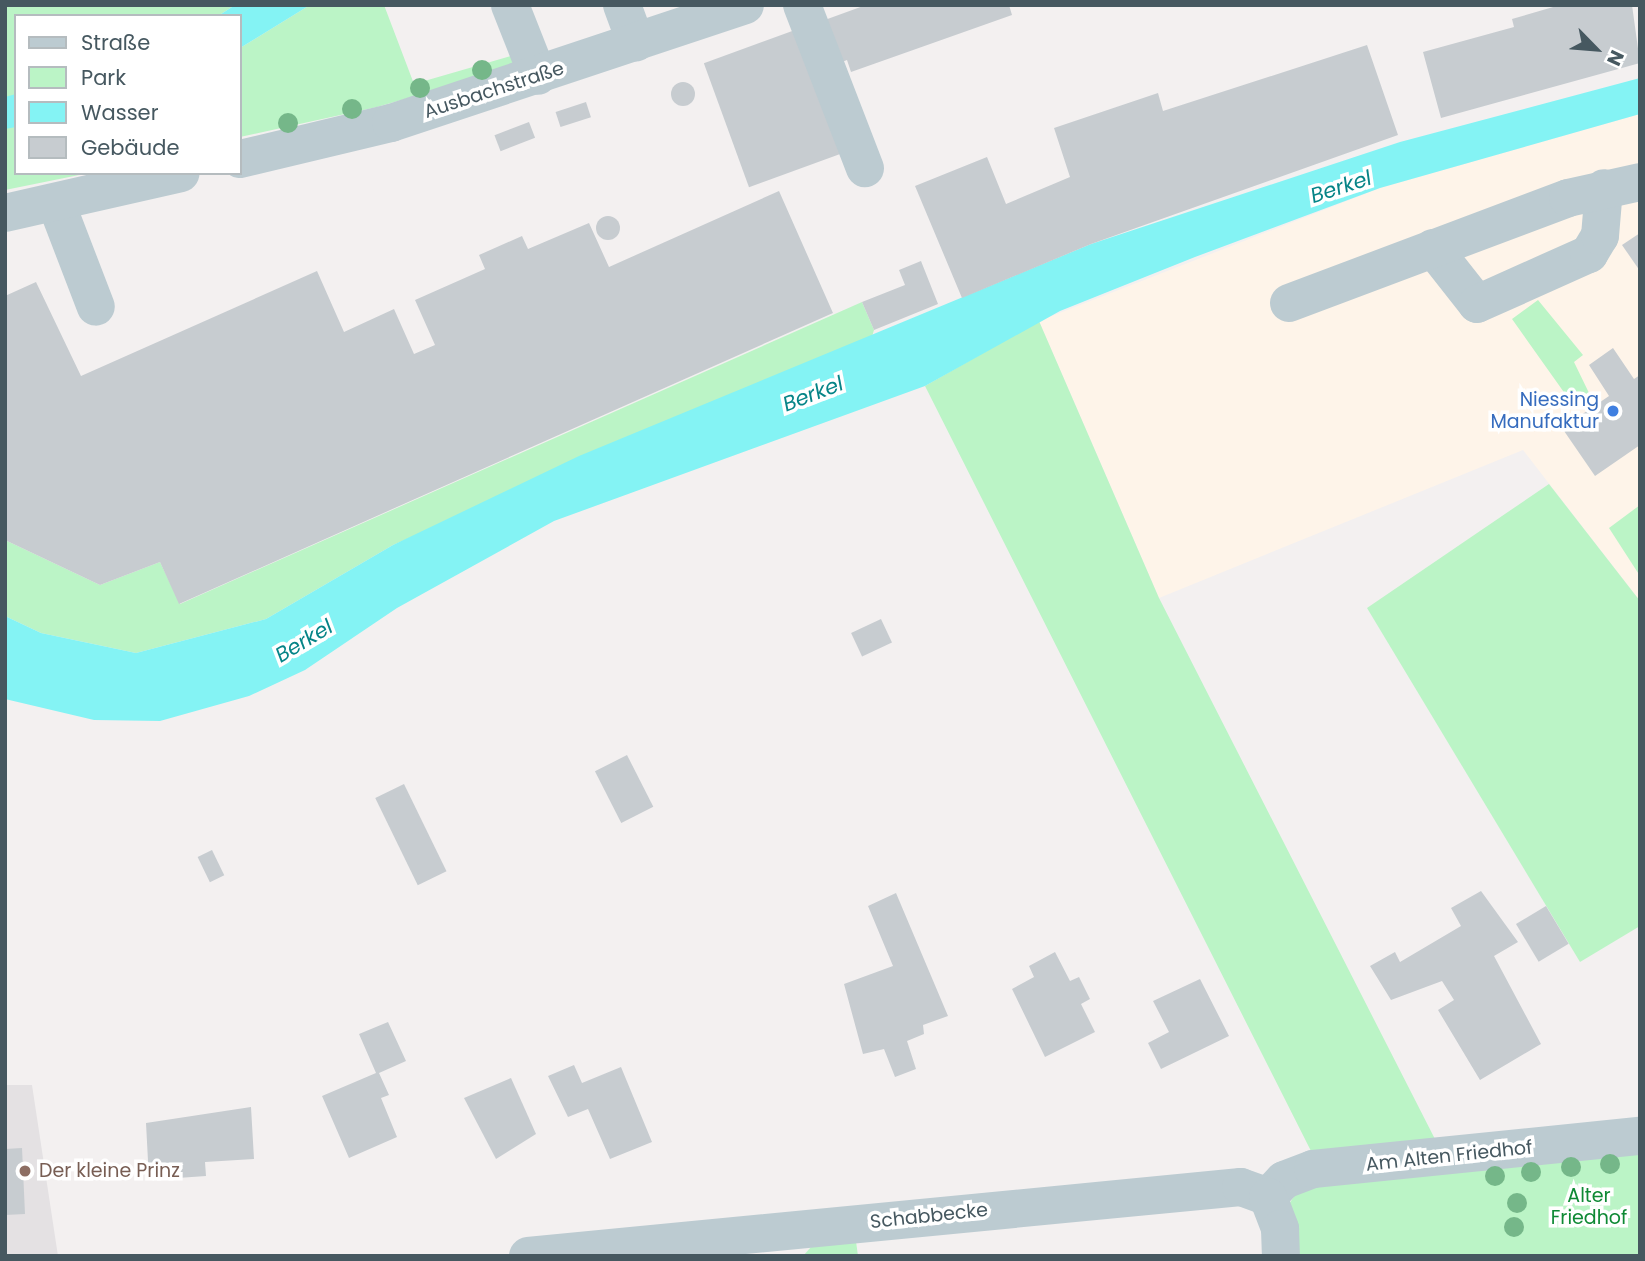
<!DOCTYPE html>
<meta charset="utf-8">
<style>
body{margin:0}
#map{position:relative;width:1645px;height:1261px;overflow:hidden;background:#f3f0f0;font-family:Poppins,sans-serif}
div>[style]{position:absolute}
.commercial>*{inset:0;background:#fef4e9}
.education>*{inset:0;background:#e4e1e3}
.green>*{inset:0;background:#bbf4c6}
.water>*{inset:0;background:#84f3f4}
.building>*{inset:0;background:#c7ccd0;transform-origin:0 0}
.round{border-radius:50%}
.minor>*{height:38px;margin:-19px;padding:0 19px;transform-origin:19px;border-radius:19px;background:#bccbd1}
.trees>*{width:20px;height:20px;margin:-10px;border-radius:50%;background:#75b789}
.dots>*{width:19px;height:19px;translate:-50% -50%;box-sizing:border-box;border:4px solid #fff;border-radius:50%}
span{translate:-50% -50%;white-space:nowrap;text-align:center;line-height:1.15;-webkit-text-stroke:7px #fff;paint-order:stroke}
.street-label{font-size:19px;color:#465860}
.shop-label{font-size:19px;color:#366cbe}
.right{translate:-100% -50%;text-align:right}
.education-label{font-size:19px;color:#785e54}
.left{translate:0 -50%;text-align:left}
.park-label{font-size:19px;color:#0e8934}
.water-label{font-size:21px;color:#058487;font-style:italic}
.frame{position:absolute;inset:0;border:7px solid #465860;pointer-events:none}
.legend{position:absolute;left:14px;top:14px;width:228px;height:161px;box-sizing:border-box;background:#fff;border:2px solid #b5bcbf;margin:0;padding:9px 12px;list-style:none;font-size:21px;color:#465860}
.legend li{display:flex;align-items:center;gap:14px;height:35px}
.legend b{width:35px;border:2px solid #b5bcbf}
.north{position:absolute;left:1561px;top:14px;width:70px;height:70px;-webkit-text-stroke:5px #fff;paint-order:stroke;rotate:115deg;font-size:19px;font-weight:700;line-height:28px;text-align:center;color:#465860}
.north::after{content:'';display:block;margin:auto;width:24px;height:32px;background:#465860;clip-path:polygon(50% 0,100% 100%,50% 72%,0 100%)}
</style>
<div id="map">
<div class="commercial">
<div style="clip-path:polygon(1640px 114px,1640px 601px,1523px 450px,1159px 598px,1039px 321px,1380px 188px)"></div>
</div>
<div class="education">
<div style="clip-path:polygon(5px 1085px,32px 1085px,58px 1256px,5px 1256px)"></div>
</div>
<div class="green">
<div style="clip-path:polygon(5px 5px,235px 5px,218px 16px,16px 16px,16px 173px,89px 173px,5px 190px)"></div>
<div style="clip-path:polygon(310px 5px,384px 5px,414px 84px,514px 55px,516px 67px,377px 107px,240px 137px,240px 48px)"></div>
<div style="clip-path:polygon(1538px 300px,1583px 355px,1574px 362px,1589px 393px,1573px 405px,1512px 319px)"></div>
<div style="clip-path:polygon(862px 302px,874px 330px,871px 340px,393px 545px,266px 619px,136px 653px,41px 633px,5px 616px,5px 540px,100px 585px,160px 562px,180px 604px)"></div>
<div style="clip-path:polygon(1039px 321px,1159px 598px,1437px 1143px,1313px 1155px,925px 386px)"></div>
<div style="clip-path:polygon(1549px 484px,1640px 601px,1640px 926px,1580px 962px,1367px 608px)"></div>
<div style="clip-path:polygon(1640px 505px,1640px 576px,1609px 528px)"></div>
<div style="clip-path:polygon(1640px 1153px,1640px 1256px,1299px 1256px,1289px 1204px,1299px 1189px)"></div>
<div style="clip-path:polygon(855px 1234px,858px 1256px,803px 1256px,811px 1247px)"></div>
</div>
<div class="water">
<div style="clip-path:polygon(235px 5px,310px 5px,240px 48px,240px 16px,218px 16px)"></div>
<div style="clip-path:polygon(1640px 78px,1640px 114px,1380px 188px,1195px 257px,1060px 311px,925px 386px,554px 521px,397px 608px,305px 670px,249px 696px,160px 721px,94px 720px,5px 699px,5px 616px,41px 633px,136px 653px,266px 619px,393px 545px,579px 456px,1091px 244px,1400px 142px)"></div>
<div style="clip-path:polygon(16px 94px,16px 127px,5px 129px,5px 97px)"></div>
</div>
<div class="building">
<div style="clip-path:polygon(866px 5px,1009px 5px,1012px 15px,851px 72px,847px 60px,837px 64px,822px 21px)"></div>
<div style="clip-path:polygon(1560px 5px,1632px 5px,1640px 63px,1441px 118px,1423px 52px,1514px 27px,1512px 19px)"></div>
<div style="left:795px;top:30px;width:132px;height:97px;rotate:70deg"></div>
<div style="clip-path:polygon(1367px 45px,1398px 135px,1091px 244px,962px 298px,915px 186px,987px 157px,1006px 204px,1070px 177px,1054px 128px,1158px 93px,1163px 111px)"></div>
<div class="round" style="left:671px;top:82px;width:24px;height:24px"></div>
<div style="left:586px;top:102px;width:16px;height:32px;rotate:72deg"></div>
<div style="left:529px;top:122px;width:17px;height:37px;rotate:69deg"></div>
<div style="clip-path:polygon(779px 191px,833px 313px,179px 604px,160px 562px,100px 585px,5px 540px,5px 296px,36px 282px,81px 376px,317px 271px,344px 332px,394px 309px,414px 354px,435px 345px,415px 300px,485px 269px,479px 255px,522px 236px,528px 249px,589px 223px,609px 267px)"></div>
<div class="round" style="left:596px;top:216px;width:24px;height:24px"></div>
<div style="clip-path:polygon(1640px 233px,1640px 271px,1622px 245px)"></div>
<div style="clip-path:polygon(921px 261px,938px 304px,874px 330px,862px 302px,905px 285px,899px 270px)"></div>
<div style="clip-path:polygon(1613px 348px,1634px 379px,1640px 375px,1640px 445px,1595px 476px,1562px 428px,1609px 396px,1589px 365px)"></div>
<div style="left:881px;top:619px;width:26px;height:33px;rotate:65deg"></div>
<div style="left:627px;top:755px;width:58px;height:36px;rotate:63deg"></div>
<div style="left:404px;top:784px;width:97px;height:32px;rotate:64deg"></div>
<div style="left:212px;top:850px;width:28px;height:16px;rotate:64deg"></div>
<div style="clip-path:polygon(1481px 891px,1518px 942px,1494px 956px,1541px 1044px,1480px 1080px,1438px 1010px,1454px 1000px,1442px 981px,1391px 1000px,1370px 966px,1395px 952px,1400px 962px,1461px 926px,1451px 908px)"></div>
<div style="clip-path:polygon(896px 893px,948px 1016px,923px 1025px,924px 1034px,907px 1041px,916px 1069px,895px 1077px,884px 1049px,863px 1054px,844px 984px,893px 966px,868px 906px)"></div>
<div style="left:1546px;top:906px;width:44px;height:35px;rotate:59deg"></div>
<div style="clip-path:polygon(1055px 952px,1070px 981px,1079px 977px,1090px 999px,1081px 1004px,1095px 1032px,1045px 1057px,1012px 989px,1034px 977px,1029px 966px)"></div>
<div style="clip-path:polygon(1200px 979px,1229px 1036px,1161px 1069px,1148px 1043px,1169px 1032px,1153px 1001px)"></div>
<div style="clip-path:polygon(388px 1022px,406px 1061px,379px 1073px,389px 1095px,381px 1098px,397px 1137px,349px 1158px,322px 1096px,376px 1073px,359px 1034px)"></div>
<div style="clip-path:polygon(574px 1065px,582px 1083px,621px 1067px,652px 1142px,610px 1159px,588px 1109px,568px 1117px,548px 1076px)"></div>
<div style="clip-path:polygon(511px 1078px,536px 1134px,496px 1159px,464px 1098px)"></div>
<div style="clip-path:polygon(251px 1107px,254px 1159px,205px 1162px,206px 1176px,149px 1180px,146px 1123px)"></div>
<div style="clip-path:polygon(22px 1148px,25px 1214px,5px 1215px,5px 1149px)"></div>
</div>
<div class="minor">
<div style="left:510px;top:5px;width:76px;rotate:68.5deg"></div>
<div style="left:622px;top:5px;width:40px;rotate:69.8deg"></div>
<div style="left:802px;top:5px;width:175px;rotate:68.9deg"></div>
<div style="left:240px;top:159px;width:155px;rotate:-13.4deg"></div>
<div style="left:391px;top:123px;width:373px;rotate:-18.4deg"></div>
<div style="left:56px;top:203px;width:111px;rotate:69deg"></div>
<div style="left:5px;top:213px;width:180px;rotate:-12.8deg"></div>
<div style="left:1433px;top:248px;width:71px;rotate:51.8deg"></div>
<div style="left:1477px;top:304px;width:123px;rotate:-24.1deg"></div>
<div style="left:1589px;top:254px;width:21px;rotate:-59deg"></div>
<div style="left:1600px;top:236px;width:48px;rotate:-85.2deg"></div>
<div style="left:1289px;top:303px;width:298px;rotate:-20.6deg"></div>
<div style="left:1568px;top:198px;width:74px;rotate:-12.5deg"></div>
<div style="left:1268px;top:1197px;width:23px;rotate:-47deg"></div>
<div style="left:1284px;top:1180px;width:31px;rotate:-21deg"></div>
<div style="left:1313px;top:1169px;width:329px;rotate:-5.8deg"></div>
<div style="left:528px;top:1256px;width:716px;rotate:-5.53deg"></div>
<div style="left:1241px;top:1187px;width:29px;rotate:20deg"></div>
<div style="left:1268px;top:1197px;width:34px;rotate:69deg"></div>
<div style="left:1280px;top:1229px;width:27px;rotate:88deg"></div>
</div>
<div class="trees">
<div style="left:482px;top:70px"></div>
<div style="left:420px;top:88px"></div>
<div style="left:352px;top:109px"></div>
<div style="left:288px;top:123px"></div>
<div style="left:1610px;top:1164px"></div>
<div style="left:1571px;top:1167px"></div>
<div style="left:1531px;top:1172px"></div>
<div style="left:1495px;top:1176px"></div>
<div style="left:1517px;top:1203px"></div>
<div style="left:1514px;top:1227px"></div>
</div>
<div class="dots">
<div style="left:1613px;top:411px;background:#3f7fe0"></div>
<div style="left:25px;top:1171px;background:#8d6e63"></div>
</div>
<div class="street-label">
<span style="left:494px;top:90px;rotate:-18deg">Ausbachstraße</span>
<span style="left:1449px;top:1156px;rotate:-6deg">Am Alten Friedhof</span>
<span style="left:929px;top:1216px;rotate:-6deg">Schabbecke</span>
</div>
<div class="shop-label">
<span class="right" style="left:1599px;top:411px">Niessing<br>Manufaktur</span>
</div>
<div class="education-label">
<span class="left" style="left:39px;top:1171px">Der kleine Prinz</span>
</div>
<div class="park-label">
<span style="left:1589px;top:1207px">Alter<br>Friedhof</span>
</div>
<div class="water-label">
<span style="left:1341px;top:187px;rotate:-18deg">Berkel</span>
<span style="left:813px;top:394px;rotate:-21deg">Berkel</span>
<span style="left:304px;top:641px;rotate:-31deg">Berkel</span>
</div>
<div class="frame"></div>
<ul class="legend">
<li><b style="height:9px;background:#bccbd1"></b>Straße</li>
<li><b style="height:19px;background:#bbf4c6"></b>Park</li>
<li><b style="height:19px;background:#84f3f4"></b>Wasser</li>
<li><b style="height:19px;background:#c7ccd0"></b>Gebäude</li>
</ul>
<div class="north">N</div>
</div>
